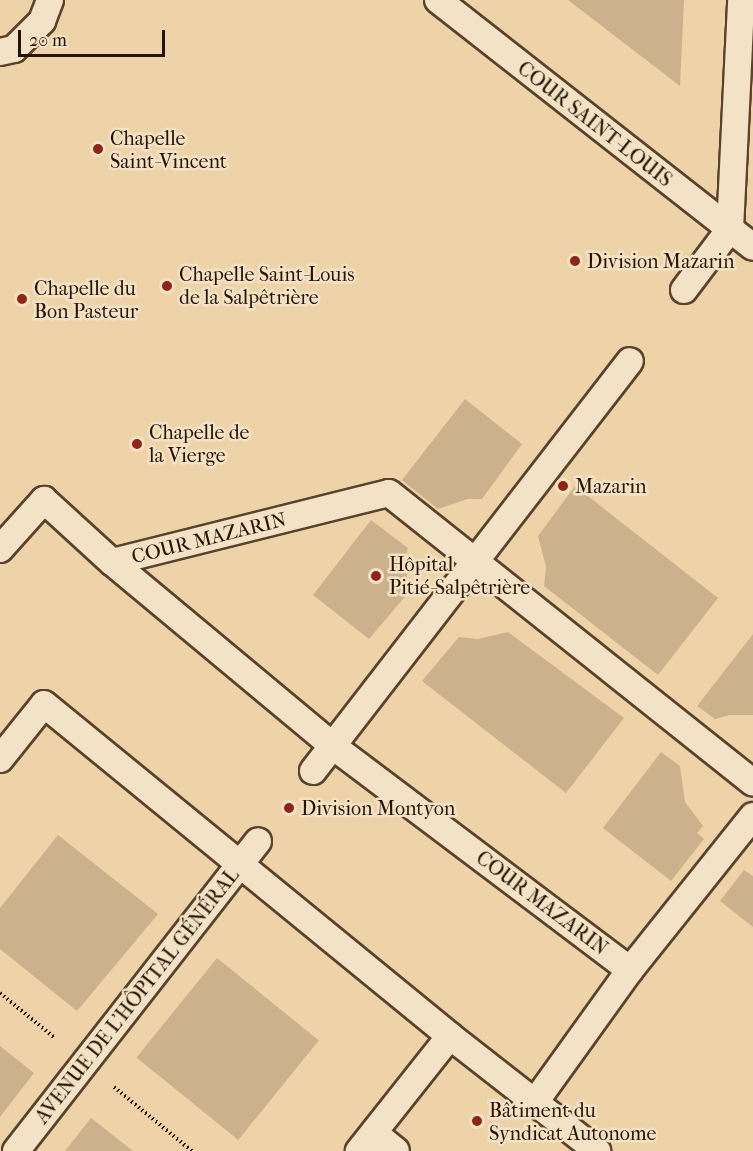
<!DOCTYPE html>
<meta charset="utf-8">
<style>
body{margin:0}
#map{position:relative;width:753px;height:1151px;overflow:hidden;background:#eed3a8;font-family:"IM FELL French Canon",serif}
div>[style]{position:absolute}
.green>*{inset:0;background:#ccb28c;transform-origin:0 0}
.path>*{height:4px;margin-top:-2px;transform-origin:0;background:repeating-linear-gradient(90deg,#281201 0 1.5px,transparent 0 4.5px)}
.roads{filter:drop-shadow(2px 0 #5a422b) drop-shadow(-2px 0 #5a422b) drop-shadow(0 2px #5a422b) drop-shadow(0 -2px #5a422b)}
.lane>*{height:26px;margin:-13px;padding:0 13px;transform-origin:13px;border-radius:13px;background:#f4e2c6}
.dots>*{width:16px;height:16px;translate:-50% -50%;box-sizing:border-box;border:3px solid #f4e2c6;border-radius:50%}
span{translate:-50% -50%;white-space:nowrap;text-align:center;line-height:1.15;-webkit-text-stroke:5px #f4e2c6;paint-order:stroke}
.street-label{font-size:20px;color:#281201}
.poi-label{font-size:20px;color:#281201}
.left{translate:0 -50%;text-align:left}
.scale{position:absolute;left:18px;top:30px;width:147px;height:27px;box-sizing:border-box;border:3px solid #281201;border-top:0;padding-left:8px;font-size:18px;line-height:21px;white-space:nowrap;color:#281201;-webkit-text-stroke:4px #f4e2c6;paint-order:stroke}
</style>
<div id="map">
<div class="green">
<div style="clip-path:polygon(568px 0,684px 0,680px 86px)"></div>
<div style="clip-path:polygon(465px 399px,522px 444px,482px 499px,468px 499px,438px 509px,402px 480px)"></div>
<div style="clip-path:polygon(575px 486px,718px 598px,658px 675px,544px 586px,546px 567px,538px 536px)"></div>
<div style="clip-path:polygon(371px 520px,408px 548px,405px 560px,409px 592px,369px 639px,313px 595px)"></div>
<div style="clip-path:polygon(508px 632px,624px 718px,566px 793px,422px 681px,459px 637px,478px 639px)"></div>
<div style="clip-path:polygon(753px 634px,753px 715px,729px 715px,715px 719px,697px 706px)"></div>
<div style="clip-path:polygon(661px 752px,680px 766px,685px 802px,703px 826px,697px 833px,704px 839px,671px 881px,603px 828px)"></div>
<div style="clip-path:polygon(58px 835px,158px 914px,77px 1011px,0 949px,0 908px)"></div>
<div style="clip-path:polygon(744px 870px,753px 876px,753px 927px,720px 901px)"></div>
<div style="left:217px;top:958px;width:131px;height:128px;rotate:39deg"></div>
<div style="clip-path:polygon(0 1046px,34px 1073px,0 1117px)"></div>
<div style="clip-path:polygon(91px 1118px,133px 1151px,65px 1151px)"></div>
</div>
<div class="path">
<div style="left:0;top:993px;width:71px;rotate:39.3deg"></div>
<div style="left:114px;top:1087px;width:101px;rotate:39.4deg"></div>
</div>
<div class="roads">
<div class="lane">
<div style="left:438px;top:0;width:400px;rotate:38.1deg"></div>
<div style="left:0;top:52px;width:14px;rotate:-12deg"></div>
<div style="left:14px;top:49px;width:40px;rotate:-45deg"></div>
<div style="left:42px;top:21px;width:22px;rotate:-69deg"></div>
<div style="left:684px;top:290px;width:76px;rotate:-53deg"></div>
<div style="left:730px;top:229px;width:229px;rotate:-87.2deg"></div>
<div style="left:0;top:549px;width:66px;rotate:-48.1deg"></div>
<div style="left:44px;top:500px;width:92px;rotate:42.4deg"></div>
<div style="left:0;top:759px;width:70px;rotate:-51.3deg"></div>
<div style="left:44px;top:704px;width:524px;rotate:39.27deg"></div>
<div style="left:450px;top:1036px;width:147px;rotate:128.4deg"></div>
<div style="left:313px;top:771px;width:518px;rotate:-52.29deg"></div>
<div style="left:630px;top:970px;width:372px;rotate:-143deg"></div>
<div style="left:333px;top:746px;width:288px;rotate:-140.2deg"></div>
<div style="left:112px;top:562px;width:285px;rotate:-14deg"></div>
<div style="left:389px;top:493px;width:465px;rotate:38.5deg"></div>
<div style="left:450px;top:1036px;width:187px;rotate:38deg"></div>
<div style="left:535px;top:1102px;width:163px;rotate:-54.3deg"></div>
<div style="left:630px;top:970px;width:197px;rotate:-51.4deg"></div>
<div style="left:374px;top:1133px;width:28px;rotate:39deg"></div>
<div style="left:16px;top:1151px;width:393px;rotate:-52deg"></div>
</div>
</div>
<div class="dots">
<div style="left:98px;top:149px;background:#8f2418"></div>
<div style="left:575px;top:261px;background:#8f2418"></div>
<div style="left:167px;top:286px;background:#8f2418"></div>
<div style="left:22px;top:299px;background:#8f2418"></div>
<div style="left:137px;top:444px;background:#8f2418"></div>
<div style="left:563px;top:486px;background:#8f2418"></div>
<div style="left:376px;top:576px;background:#8f2418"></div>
<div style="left:289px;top:808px;background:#8f2418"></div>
<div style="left:477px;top:1121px;background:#8f2418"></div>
</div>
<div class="street-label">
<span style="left:595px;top:124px;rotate:38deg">COUR SAINT-LOUIS</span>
<span style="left:209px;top:538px;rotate:-14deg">COUR MAZARIN</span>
<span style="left:542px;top:903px;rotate:37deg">COUR MAZARIN</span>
<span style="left:137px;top:996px;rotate:-52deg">AVENUE DE L'HÔPITAL GÉNÉRAL</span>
</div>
<div class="poi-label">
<span class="left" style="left:110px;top:150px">Chapelle<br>Saint-Vincent</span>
<span class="left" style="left:587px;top:261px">Division Mazarin</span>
<span class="left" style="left:179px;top:286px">Chapelle Saint-Louis<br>de la Salpêtrière</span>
<span class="left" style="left:34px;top:300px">Chapelle du<br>Bon Pasteur</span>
<span class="left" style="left:149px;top:444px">Chapelle de<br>la Vierge</span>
<span class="left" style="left:575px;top:486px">Mazarin</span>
<span class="left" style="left:389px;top:576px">Hôpital<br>Pitié-Salpêtrière</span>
<span class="left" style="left:301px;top:808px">Division Montyon</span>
<span class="left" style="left:489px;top:1122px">Bâtiment du<br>Syndicat Autonome</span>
</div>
<div class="scale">20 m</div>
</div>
